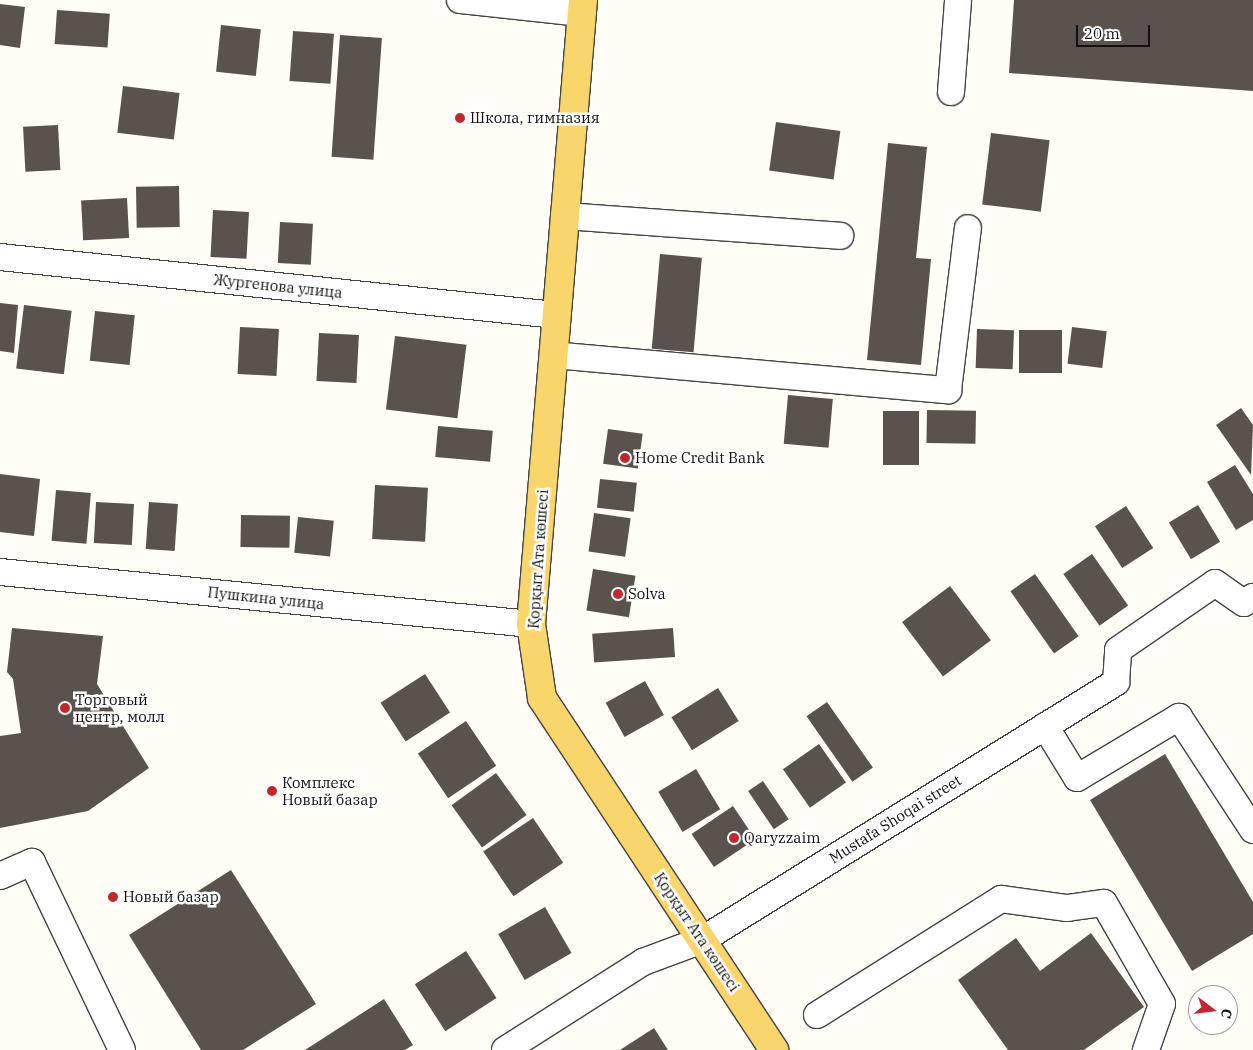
<!DOCTYPE html>
<meta charset="utf-8">
<style>
body{margin:0}
#map{position:relative;width:1253px;height:1050px;overflow:hidden;background:#fffdf5;font-family:"IBM Plex Serif",serif}
div>[style]{position:absolute}
.building>*{inset:0;background:#5a524d;transform-origin:0 0}
.roads{filter:drop-shadow(1px 0 #444) drop-shadow(-1px 0 #444) drop-shadow(0 1px #444) drop-shadow(0 -1px #444)}
.minor>*{height:26px;margin:-13px;padding:0 13px;transform-origin:13px;border-radius:13px;background:#fff}
.major>*{height:28px;margin:-14px;padding:0 14px;transform-origin:14px;border-radius:14px;background:#f9d66b}
.dots>*{width:14px;height:14px;translate:-50% -50%;box-sizing:border-box;border:2px solid #fff;border-radius:50%}
span{translate:-50% -50%;white-space:nowrap;text-align:center;line-height:1.15;-webkit-text-stroke:5px #fff;paint-order:stroke}
.poi-label{font-size:15px;color:#111}
.left{translate:0 -50%;text-align:left}
.street-label{font-size:15px;color:#111}
.north{position:absolute;left:1188px;top:985px;width:50px;height:50px;box-sizing:border-box;background:#fff;border:1px solid #a0a0a0;border-radius:50%;rotate:105deg;font-size:14px;font-weight:700;line-height:20px;text-align:center;color:#111}
.north::after{content:'';display:block;margin:auto;width:18px;height:22px;background:#c4262e;clip-path:polygon(50% 0,100% 100%,50% 72%,0 100%)}
.scale{position:absolute;left:1076px;top:25px;width:74px;height:22px;box-sizing:border-box;border:2px solid #111;border-top:0;padding-left:6px;font-size:15px;line-height:18px;white-space:nowrap;color:#111;-webkit-text-stroke:4px #fff;paint-order:stroke}
</style>
<div id="map">
<div class="building">
<div style="clip-path:polygon(1014px 0,1253px 0,1253px 91px,1009px 73px)"></div>
<div style="clip-path:polygon(0 4px,25px 7px,20px 48px,0 45px)"></div>
<div style="left:57px;top:10px;width:53px;height:34px;rotate:4deg"></div>
<div style="left:221px;top:25px;width:40px;height:47px;rotate:6deg"></div>
<div style="left:293px;top:31px;width:41px;height:50px;rotate:4deg"></div>
<div style="left:340px;top:35px;width:42px;height:122px;rotate:4deg"></div>
<div style="left:123px;top:86px;width:57px;height:47px;rotate:7deg"></div>
<div style="left:776px;top:122px;width:65px;height:49px;rotate:8deg"></div>
<div style="left:58px;top:125px;width:45px;height:35px;rotate:87deg"></div>
<div style="left:991px;top:133px;width:59px;height:72px;rotate:7deg"></div>
<div style="clip-path:polygon(888px 143px,927px 147px,916px 258px,931px 259px,921px 365px,867px 360px)"></div>
<div style="left:179px;top:186px;width:41px;height:43px;rotate:89deg"></div>
<div style="left:127px;top:198px;width:40px;height:46px;rotate:87deg"></div>
<div style="left:213px;top:210px;width:36px;height:47px;rotate:3deg"></div>
<div style="left:280px;top:222px;width:33px;height:41px;rotate:3deg"></div>
<div style="left:660px;top:254px;width:42px;height:95px;rotate:5deg"></div>
<div style="clip-path:polygon(0 303px,18px 305px,14px 353px,0 351px)"></div>
<div style="left:24px;top:305px;width:48px;height:64px;rotate:7deg"></div>
<div style="left:95px;top:311px;width:40px;height:50px;rotate:6deg"></div>
<div style="left:240px;top:327px;width:39px;height:47px;rotate:3deg"></div>
<div style="left:1072px;top:327px;width:35px;height:37px;rotate:7deg"></div>
<div style="left:977px;top:329px;width:37px;height:39px;rotate:2deg"></div>
<div style="left:1019px;top:330px;width:43px;height:43px"></div>
<div style="left:319px;top:333px;width:40px;height:48px;rotate:3deg"></div>
<div style="left:395px;top:336px;width:72px;height:74px;rotate:7deg"></div>
<div style="left:788px;top:395px;width:45px;height:49px;rotate:5deg"></div>
<div style="clip-path:polygon(1241px 408px,1253px 425px,1251px 475px,1216px 425px)"></div>
<div style="left:927px;top:410px;width:49px;height:33px;rotate:1deg"></div>
<div style="left:883px;top:411px;width:36px;height:54px"></div>
<div style="left:438px;top:426px;width:55px;height:31px;rotate:5deg"></div>
<div style="left:608px;top:429px;width:35px;height:35px;rotate:8deg"></div>
<div style="clip-path:polygon(1235px 465px,1253px 494px,1253px 520px,1236px 530px,1207px 482px)"></div>
<div style="clip-path:polygon(0 474px,40px 479px,34px 536px,0 532px)"></div>
<div style="left:600px;top:479px;width:37px;height:29px;rotate:6deg"></div>
<div style="left:375px;top:485px;width:53px;height:54px;rotate:3deg"></div>
<div style="left:56px;top:490px;width:35px;height:51px;rotate:5deg"></div>
<div style="left:96px;top:502px;width:38px;height:41px;rotate:3deg"></div>
<div style="left:149px;top:502px;width:29px;height:47px;rotate:4deg"></div>
<div style="left:1198px;top:505px;width:43px;height:34px;rotate:59deg"></div>
<div style="left:1126px;top:506px;width:50px;height:37px;rotate:57deg"></div>
<div style="left:594px;top:513px;width:37px;height:39px;rotate:8deg"></div>
<div style="left:241px;top:515px;width:49px;height:32px;rotate:1deg"></div>
<div style="left:298px;top:517px;width:36px;height:36px;rotate:6deg"></div>
<div style="left:1092px;top:554px;width:63px;height:35px;rotate:55deg"></div>
<div style="left:593px;top:569px;width:43px;height:42px;rotate:9deg"></div>
<div style="left:1035px;top:574px;width:76px;height:30px;rotate:55deg"></div>
<div style="left:950px;top:586px;width:68px;height:60px;rotate:53deg"></div>
<div style="clip-path:polygon(12px 628px,103px 636px,97px 684px,149px 768px,88px 811px,0 828px,0 736px,21px 733px,13px 679px,7px 672px)"></div>
<div style="left:673px;top:628px;width:29px;height:81px;rotate:86deg"></div>
<div style="left:425px;top:674px;width:46px;height:53px;rotate:57deg"></div>
<div style="left:645px;top:681px;width:39px;height:45px;rotate:61deg"></div>
<div style="left:718px;top:688px;width:39px;height:55px;rotate:58deg"></div>
<div style="left:827px;top:702px;width:80px;height:25px;rotate:55deg"></div>
<div style="left:466px;top:721px;width:54px;height:58px;rotate:56deg"></div>
<div style="left:819px;top:744px;width:47px;height:44px;rotate:55deg"></div>
<div style="clip-path:polygon(1165px 754px,1253px 902px,1253px 934px,1192px 971px,1090px 800px)"></div>
<div style="left:696px;top:769px;width:47px;height:44px;rotate:59deg"></div>
<div style="left:496px;top:773px;width:52px;height:55px;rotate:54deg"></div>
<div style="left:763px;top:781px;width:46px;height:18px;rotate:56deg"></div>
<div style="left:733px;top:806px;width:40px;height:50px;rotate:56deg"></div>
<div style="left:533px;top:818px;width:54px;height:60px;rotate:56deg"></div>
<div style="clip-path:polygon(231px 870px,316px 1004px,243px 1050px,201px 1050px,129px 935px)"></div>
<div style="left:545px;top:907px;width:53px;height:54px;rotate:60deg"></div>
<div style="clip-path:polygon(1091px 933px,1144px 1007px,1084px 1050px,1008px 1050px,958px 980px,1016px 938px,1040px 971px)"></div>
<div style="left:466px;top:951px;width:56px;height:61px;rotate:57deg"></div>
<div style="clip-path:polygon(384px 999px,413px 1045px,405px 1050px,305px 1050px)"></div>
<div style="clip-path:polygon(654px 1028px,668px 1050px,620px 1050px)"></div>
</div>
<div class="roads">
<div class="minor">
<div style="left:460px;top:0;width:123px;rotate:6.1deg"></div>
<div style="left:951px;top:92px;width:92px;rotate:-85.6deg"></div>
<div style="left:564px;top:216px;width:277px;rotate:4.1deg"></div>
<div style="left:0;top:257px;width:559px;rotate:5.96deg"></div>
<div style="left:553px;top:355px;width:397px;rotate:5.1deg"></div>
<div style="left:948px;top:390px;width:163px;rotate:-83deg"></div>
<div style="left:0;top:572px;width:534px;rotate:5.59deg"></div>
<div style="left:1045px;top:726px;width:61px;rotate:58.4deg"></div>
<div style="left:1077px;top:778px;width:119px;rotate:-30.9deg"></div>
<div style="left:1179px;top:717px;width:135px;rotate:56.8deg"></div>
<div style="left:0;top:876px;width:35px;rotate:-24deg"></div>
<div style="left:32px;top:862px;width:208px;rotate:64.4deg"></div>
<div style="left:817px;top:1015px;width:218px;rotate:-32.2deg"></div>
<div style="left:1001px;top:899px;width:67px;rotate:7.8deg"></div>
<div style="left:1067px;top:908px;width:37px;rotate:-8deg"></div>
<div style="left:1104px;top:903px;width:116px;rotate:60.1deg"></div>
<div style="left:1162px;top:1004px;width:49px;rotate:109.2deg"></div>
<div style="left:505px;top:1050px;width:164px;rotate:-32.5deg"></div>
<div style="left:643px;top:962px;width:63px;rotate:-20.4deg"></div>
<div style="left:702px;top:940px;width:488px;rotate:-31.9deg"></div>
<div style="left:1116px;top:682px;width:32px;rotate:-86deg"></div>
<div style="left:1118px;top:650px;width:118px;rotate:-34.6deg"></div>
<div style="left:1215px;top:583px;width:35px;rotate:35deg"></div>
<div style="left:1244px;top:603px;width:11px;rotate:-34deg"></div>
</div>
<div class="major">
<div style="left:583px;top:0;width:626px;rotate:94.76deg"></div>
<div style="left:531px;top:624px;width:75px;rotate:81.5deg"></div>
<div style="left:542px;top:698px;width:422px;rotate:56.6deg"></div>
</div>
</div>
<div class="dots">
<div style="left:460px;top:118px;background:#c4262e"></div>
<div style="left:625px;top:458px;background:#c4262e"></div>
<div style="left:618px;top:594px;background:#c4262e"></div>
<div style="left:65px;top:708px;background:#c4262e"></div>
<div style="left:272px;top:791px;background:#c4262e"></div>
<div style="left:734px;top:838px;background:#c4262e"></div>
<div style="left:113px;top:897px;background:#c4262e"></div>
</div>
<div class="poi-label">
<span class="left" style="left:470px;top:118px">Школа, гимназия</span>
<span class="left" style="left:635px;top:458px">Home Credit Bank</span>
<span class="left" style="left:628px;top:594px">Solva</span>
<span class="left" style="left:75px;top:708px">Торговый<br>центр, молл</span>
<span class="left" style="left:282px;top:791px">Комплекс<br>Новый базар</span>
<span class="left" style="left:744px;top:838px">Qaryzzaim</span>
<span class="left" style="left:123px;top:897px">Новый базар</span>
</div>
<div class="street-label">
<span style="left:278px;top:286px;rotate:6deg">Жургенова улица</span>
<span style="left:538px;top:559px;rotate:-86deg">Қорқыт Ата көшесі</span>
<span style="left:266px;top:598px;rotate:6deg">Пушкина улица</span>
<span style="left:895px;top:819px;rotate:-32deg">Mustafa Shoqai street</span>
<span style="left:697px;top:932px;rotate:56deg">Қорқыт Ата көшесі</span>
</div>
<div class="north">С</div>
<div class="scale">20 m</div>
</div>
